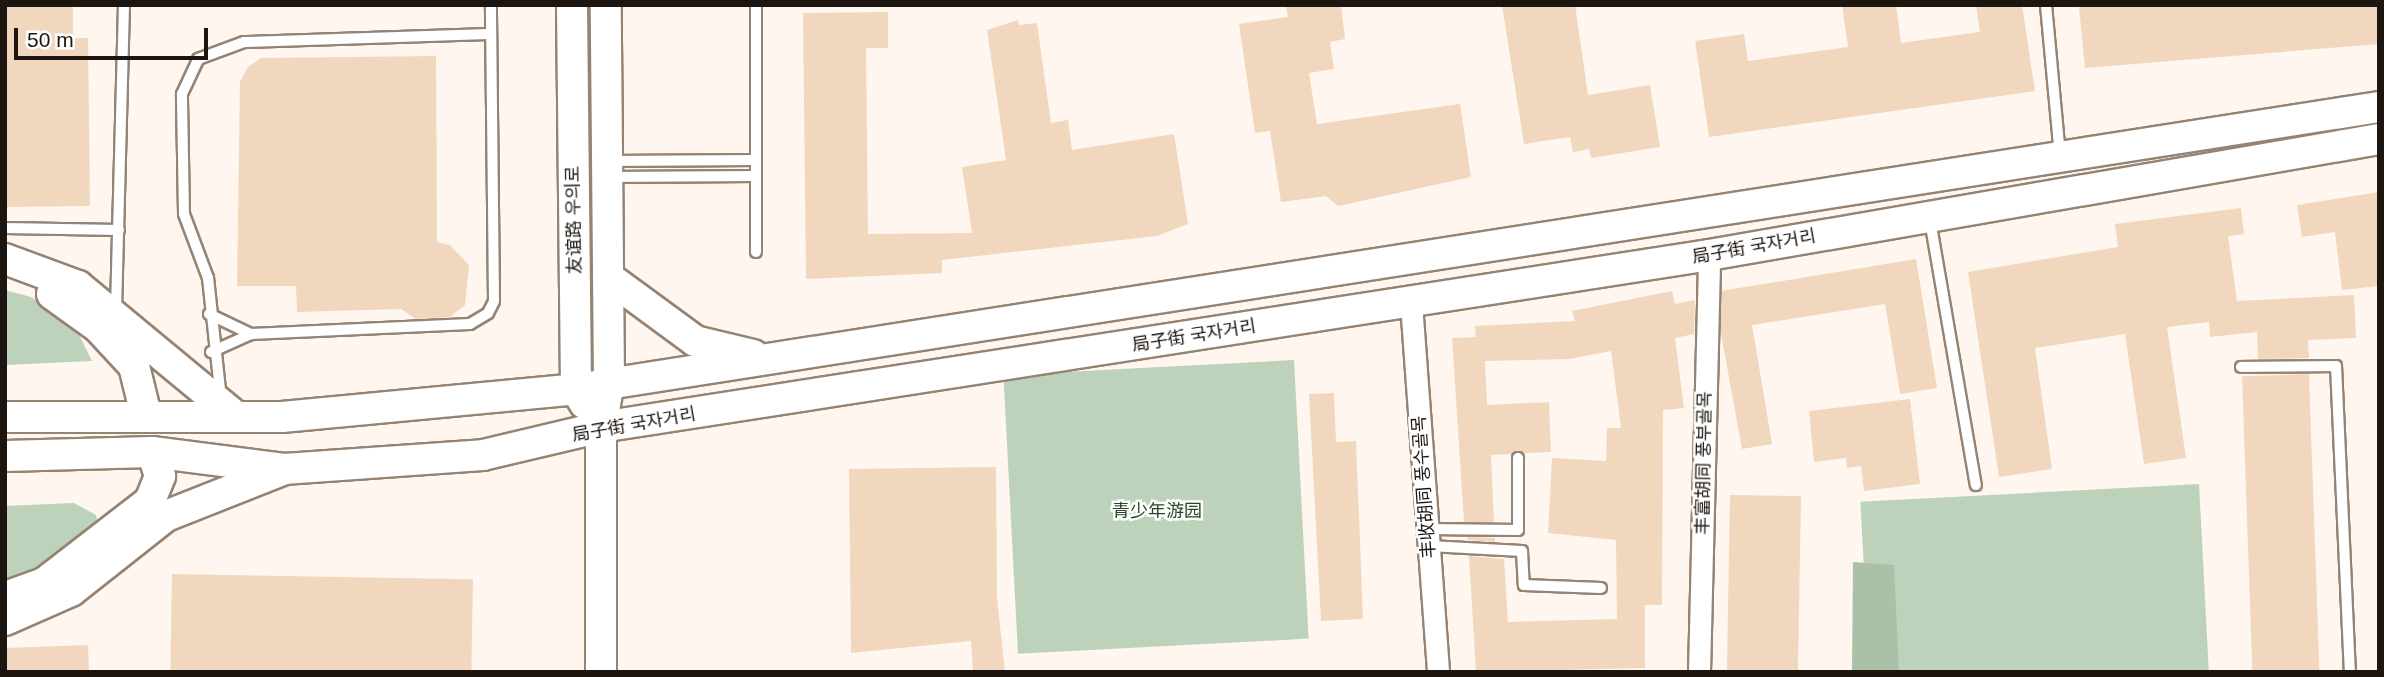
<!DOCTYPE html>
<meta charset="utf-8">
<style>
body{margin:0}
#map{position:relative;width:2384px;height:677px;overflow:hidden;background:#fef6ef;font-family:Arial,"Noto Sans SC","Noto Sans KR",sans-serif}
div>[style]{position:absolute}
.green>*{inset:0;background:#bdd2ba;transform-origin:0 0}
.forest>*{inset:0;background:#aac1a7}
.building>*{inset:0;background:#f2d7bf;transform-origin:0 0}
.roads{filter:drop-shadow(2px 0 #958373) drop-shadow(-2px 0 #958373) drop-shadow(0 2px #958373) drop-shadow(0 -2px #958373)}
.lane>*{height:10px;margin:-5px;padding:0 5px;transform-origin:5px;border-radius:5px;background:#fff}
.street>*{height:21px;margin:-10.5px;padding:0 10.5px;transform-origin:10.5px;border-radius:10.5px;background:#fff}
.secondary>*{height:30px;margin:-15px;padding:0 15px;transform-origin:15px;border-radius:15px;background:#fff}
span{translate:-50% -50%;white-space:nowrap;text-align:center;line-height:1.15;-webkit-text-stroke:5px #fff;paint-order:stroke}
.street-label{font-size:18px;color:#1d1610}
.park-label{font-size:18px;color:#264822}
.frame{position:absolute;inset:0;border:7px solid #1d1610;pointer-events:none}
.scale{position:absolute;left:14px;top:28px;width:194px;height:32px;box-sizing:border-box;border:4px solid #1d1610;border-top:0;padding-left:9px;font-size:21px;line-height:24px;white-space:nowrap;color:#1d1610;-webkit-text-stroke:5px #fff;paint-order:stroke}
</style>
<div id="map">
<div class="green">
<div style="clip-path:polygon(5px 290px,31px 297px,75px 327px,92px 361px,5px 365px)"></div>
<div style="left:1294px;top:360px;width:279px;height:291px;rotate:87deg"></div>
<div style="left:2199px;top:484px;width:188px;height:339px;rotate:87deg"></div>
<div style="clip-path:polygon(74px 503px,96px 515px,98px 526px,48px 570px,5px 586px,5px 506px)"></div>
</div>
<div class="forest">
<div style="clip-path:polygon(1853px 562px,1894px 565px,1899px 672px,1852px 672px)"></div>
</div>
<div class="building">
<div style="clip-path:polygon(5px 5px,73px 5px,73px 38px,88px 38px,90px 206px,5px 207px)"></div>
<div style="clip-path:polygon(1286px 5px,1341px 5px,1345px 39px,1330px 42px,1334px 69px,1309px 73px,1317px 124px,1460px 104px,1471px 177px,1338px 206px,1326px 196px,1281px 202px,1270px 131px,1255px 133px,1239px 24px,1288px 17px)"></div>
<div style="clip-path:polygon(1502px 5px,1575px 5px,1588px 95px,1650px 85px,1660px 147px,1591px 158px,1589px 149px,1573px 152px,1570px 137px,1524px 144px)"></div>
<div style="clip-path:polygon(1842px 5px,1896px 5px,1901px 43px,1980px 32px,1976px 5px,2022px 5px,2035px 91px,1709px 137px,1695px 41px,1744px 34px,1748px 61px,1848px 47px)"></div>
<div style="clip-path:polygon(2093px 5px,2379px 5px,2379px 44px,2085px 68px,2079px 7px)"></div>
<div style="clip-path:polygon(888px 12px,888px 48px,866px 48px,868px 234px,972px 233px,962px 167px,1006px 160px,987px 30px,1018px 20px,1019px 25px,1037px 23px,1051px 123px,1068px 120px,1072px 150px,1174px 134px,1188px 224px,1157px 236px,942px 260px,942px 273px,806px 279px,803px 13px)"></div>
<div style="clip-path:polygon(436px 56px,437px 242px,450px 245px,469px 265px,465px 305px,450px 317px,416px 319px,401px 309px,297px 312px,296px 286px,237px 286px,240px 82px,248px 67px,261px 58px)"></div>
<div style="clip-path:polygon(2379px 192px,2379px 286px,2342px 290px,2335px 232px,2302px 237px,2297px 205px)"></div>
<div style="clip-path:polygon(2241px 208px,2244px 234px,2228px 236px,2237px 301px,2354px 295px,2356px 338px,2308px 340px,2309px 358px,2258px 359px,2257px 332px,2210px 337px,2209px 322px,2167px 327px,2186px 458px,2144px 464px,2125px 334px,2035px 348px,2052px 469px,1999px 477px,1968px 272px,2118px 247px,2115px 224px)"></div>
<div style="clip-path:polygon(1916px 259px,1937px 388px,1900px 394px,1885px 304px,1752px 325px,1772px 444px,1742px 449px,1720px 328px,1721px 291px)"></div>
<div style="clip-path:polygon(1672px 291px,1675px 304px,1695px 300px,1694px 334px,1675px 338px,1684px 408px,1663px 410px,1662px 605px,1645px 605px,1645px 668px,1476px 672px,1469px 556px,1504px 559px,1508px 622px,1617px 619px,1616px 540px,1548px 533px,1552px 458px,1606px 461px,1607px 428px,1621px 428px,1611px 351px,1569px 359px,1485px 361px,1487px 405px,1549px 402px,1551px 452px,1491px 455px,1494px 522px,1464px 522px,1452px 338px,1476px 337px,1475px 326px,1575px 321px,1572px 311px)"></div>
<div style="left:2309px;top:374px;width:298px;height:67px;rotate:88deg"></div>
<div style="clip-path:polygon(1334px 393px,1336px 442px,1356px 441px,1363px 619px,1321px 621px,1309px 394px)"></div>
<div style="clip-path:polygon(1910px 399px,1920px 484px,1864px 491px,1861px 466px,1847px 468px,1846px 458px,1814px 462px,1809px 411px)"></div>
<div style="clip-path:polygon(996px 467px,997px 598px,1005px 672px,973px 672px,971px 641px,851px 653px,849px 469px)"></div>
<div style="left:1730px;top:495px;width:71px;height:177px;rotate:1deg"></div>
<div style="clip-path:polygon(1467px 537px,1495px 538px,1495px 542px,1468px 540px)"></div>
<div style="left:172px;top:574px;width:301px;height:98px;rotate:1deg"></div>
<div style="left:88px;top:645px;width:27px;height:83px;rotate:88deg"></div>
</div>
<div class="roads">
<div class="lane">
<div style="left:2046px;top:5px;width:152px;rotate:84.7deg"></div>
<div style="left:608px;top:161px;width:148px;rotate:-0.4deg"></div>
<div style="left:610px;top:177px;width:146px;rotate:-0.4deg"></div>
<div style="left:1930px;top:220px;width:269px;rotate:80.2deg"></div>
<div style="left:5px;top:228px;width:114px;rotate:1deg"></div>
<div style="left:756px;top:252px;width:247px;rotate:-90deg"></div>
<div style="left:116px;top:310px;width:305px;rotate:-88.5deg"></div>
<div style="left:209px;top:314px;width:47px;rotate:25.5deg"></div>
<div style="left:211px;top:352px;width:44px;rotate:-24.2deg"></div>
<div style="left:251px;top:334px;width:219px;rotate:-2.6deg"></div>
<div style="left:470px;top:324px;width:21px;rotate:-31deg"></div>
<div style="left:488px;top:313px;width:13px;rotate:-63deg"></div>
<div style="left:494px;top:301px;width:296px;rotate:-90.6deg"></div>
<div style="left:2241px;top:367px;width:95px;rotate:-0.6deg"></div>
<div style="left:2336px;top:366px;width:306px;rotate:87.4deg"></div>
<div style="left:220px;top:390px;width:113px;rotate:-96.1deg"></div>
<div style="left:208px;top:278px;width:68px;rotate:-110.6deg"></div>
<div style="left:184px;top:214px;width:120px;rotate:-91deg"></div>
<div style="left:182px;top:94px;width:38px;rotate:-65deg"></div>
<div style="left:198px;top:59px;width:49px;rotate:-20.3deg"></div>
<div style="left:244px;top:42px;width:247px;rotate:-1.9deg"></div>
<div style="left:1427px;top:529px;width:91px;rotate:0.6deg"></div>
<div style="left:1518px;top:530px;width:72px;rotate:-90deg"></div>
<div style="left:1429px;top:546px;width:93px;rotate:3.1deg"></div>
<div style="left:1522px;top:551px;width:34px;rotate:87deg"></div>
<div style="left:1524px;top:585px;width:77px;rotate:2.2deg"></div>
</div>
<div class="street">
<div style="left:1411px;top:303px;width:370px;rotate:85.8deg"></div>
<div style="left:1699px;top:672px;width:417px;rotate:-88.6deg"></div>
</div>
<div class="secondary">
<div style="left:572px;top:5px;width:384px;rotate:89.4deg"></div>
<div style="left:576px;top:389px;width:17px;rotate:59deg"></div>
<div style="left:5px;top:259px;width:78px;rotate:20.3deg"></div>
<div style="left:78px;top:286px;width:204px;rotate:39.6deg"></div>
<div style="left:608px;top:277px;width:108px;rotate:36.3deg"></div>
<div style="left:695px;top:341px;width:60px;rotate:13.6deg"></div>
<div style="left:52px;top:294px;width:57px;rotate:35.7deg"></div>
<div style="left:98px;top:327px;width:53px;rotate:47.3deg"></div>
<div style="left:134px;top:366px;width:50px;rotate:76.2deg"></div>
<div style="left:5px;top:417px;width:277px"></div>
<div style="left:282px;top:417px;width:295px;rotate:-5.4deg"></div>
<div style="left:576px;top:389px;width:1825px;rotate:-8.89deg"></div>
<div style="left:5px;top:456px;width:147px;rotate:-1.6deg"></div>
<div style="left:152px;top:452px;width:133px;rotate:7.3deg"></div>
<div style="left:284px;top:469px;width:199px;rotate:-4deg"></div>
<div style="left:483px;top:455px;width:121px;rotate:-13.3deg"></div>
<div style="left:601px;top:427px;width:1121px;rotate:-8.82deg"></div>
<div style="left:1709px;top:255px;width:680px;rotate:-9.82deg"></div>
<div style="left:5px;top:597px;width:41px;rotate:-19.7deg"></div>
<div style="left:44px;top:583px;width:134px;rotate:-37.7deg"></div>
<div style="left:150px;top:501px;width:27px;rotate:-68deg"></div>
<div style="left:160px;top:476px;width:25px;rotate:-108deg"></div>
<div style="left:5px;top:620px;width:72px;rotate:-23.7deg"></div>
<div style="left:71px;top:591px;width:121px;rotate:-38.3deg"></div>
<div style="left:166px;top:516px;width:125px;rotate:-21.6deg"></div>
<div style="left:601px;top:672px;width:245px;rotate:-90deg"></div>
<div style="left:601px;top:427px;width:46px;rotate:-79.9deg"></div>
<div style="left:609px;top:382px;width:377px;rotate:-90.5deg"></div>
</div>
</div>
<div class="street-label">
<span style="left:574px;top:220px;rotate:-91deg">友谊路 우의로</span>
<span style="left:1754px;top:247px;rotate:-10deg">局子街 국자거리</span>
<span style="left:1194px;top:336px;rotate:-9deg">局子街 국자거리</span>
<span style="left:634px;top:425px;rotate:-10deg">局子街 국자거리</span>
<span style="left:1704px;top:463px;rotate:-89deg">丰富胡同 풍부골목</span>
<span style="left:1424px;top:487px;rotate:-94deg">丰收胡同 풍수골목</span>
</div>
<div class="park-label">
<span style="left:1157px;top:511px">青少年游园</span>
</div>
<div class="frame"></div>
<div class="scale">50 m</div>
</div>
